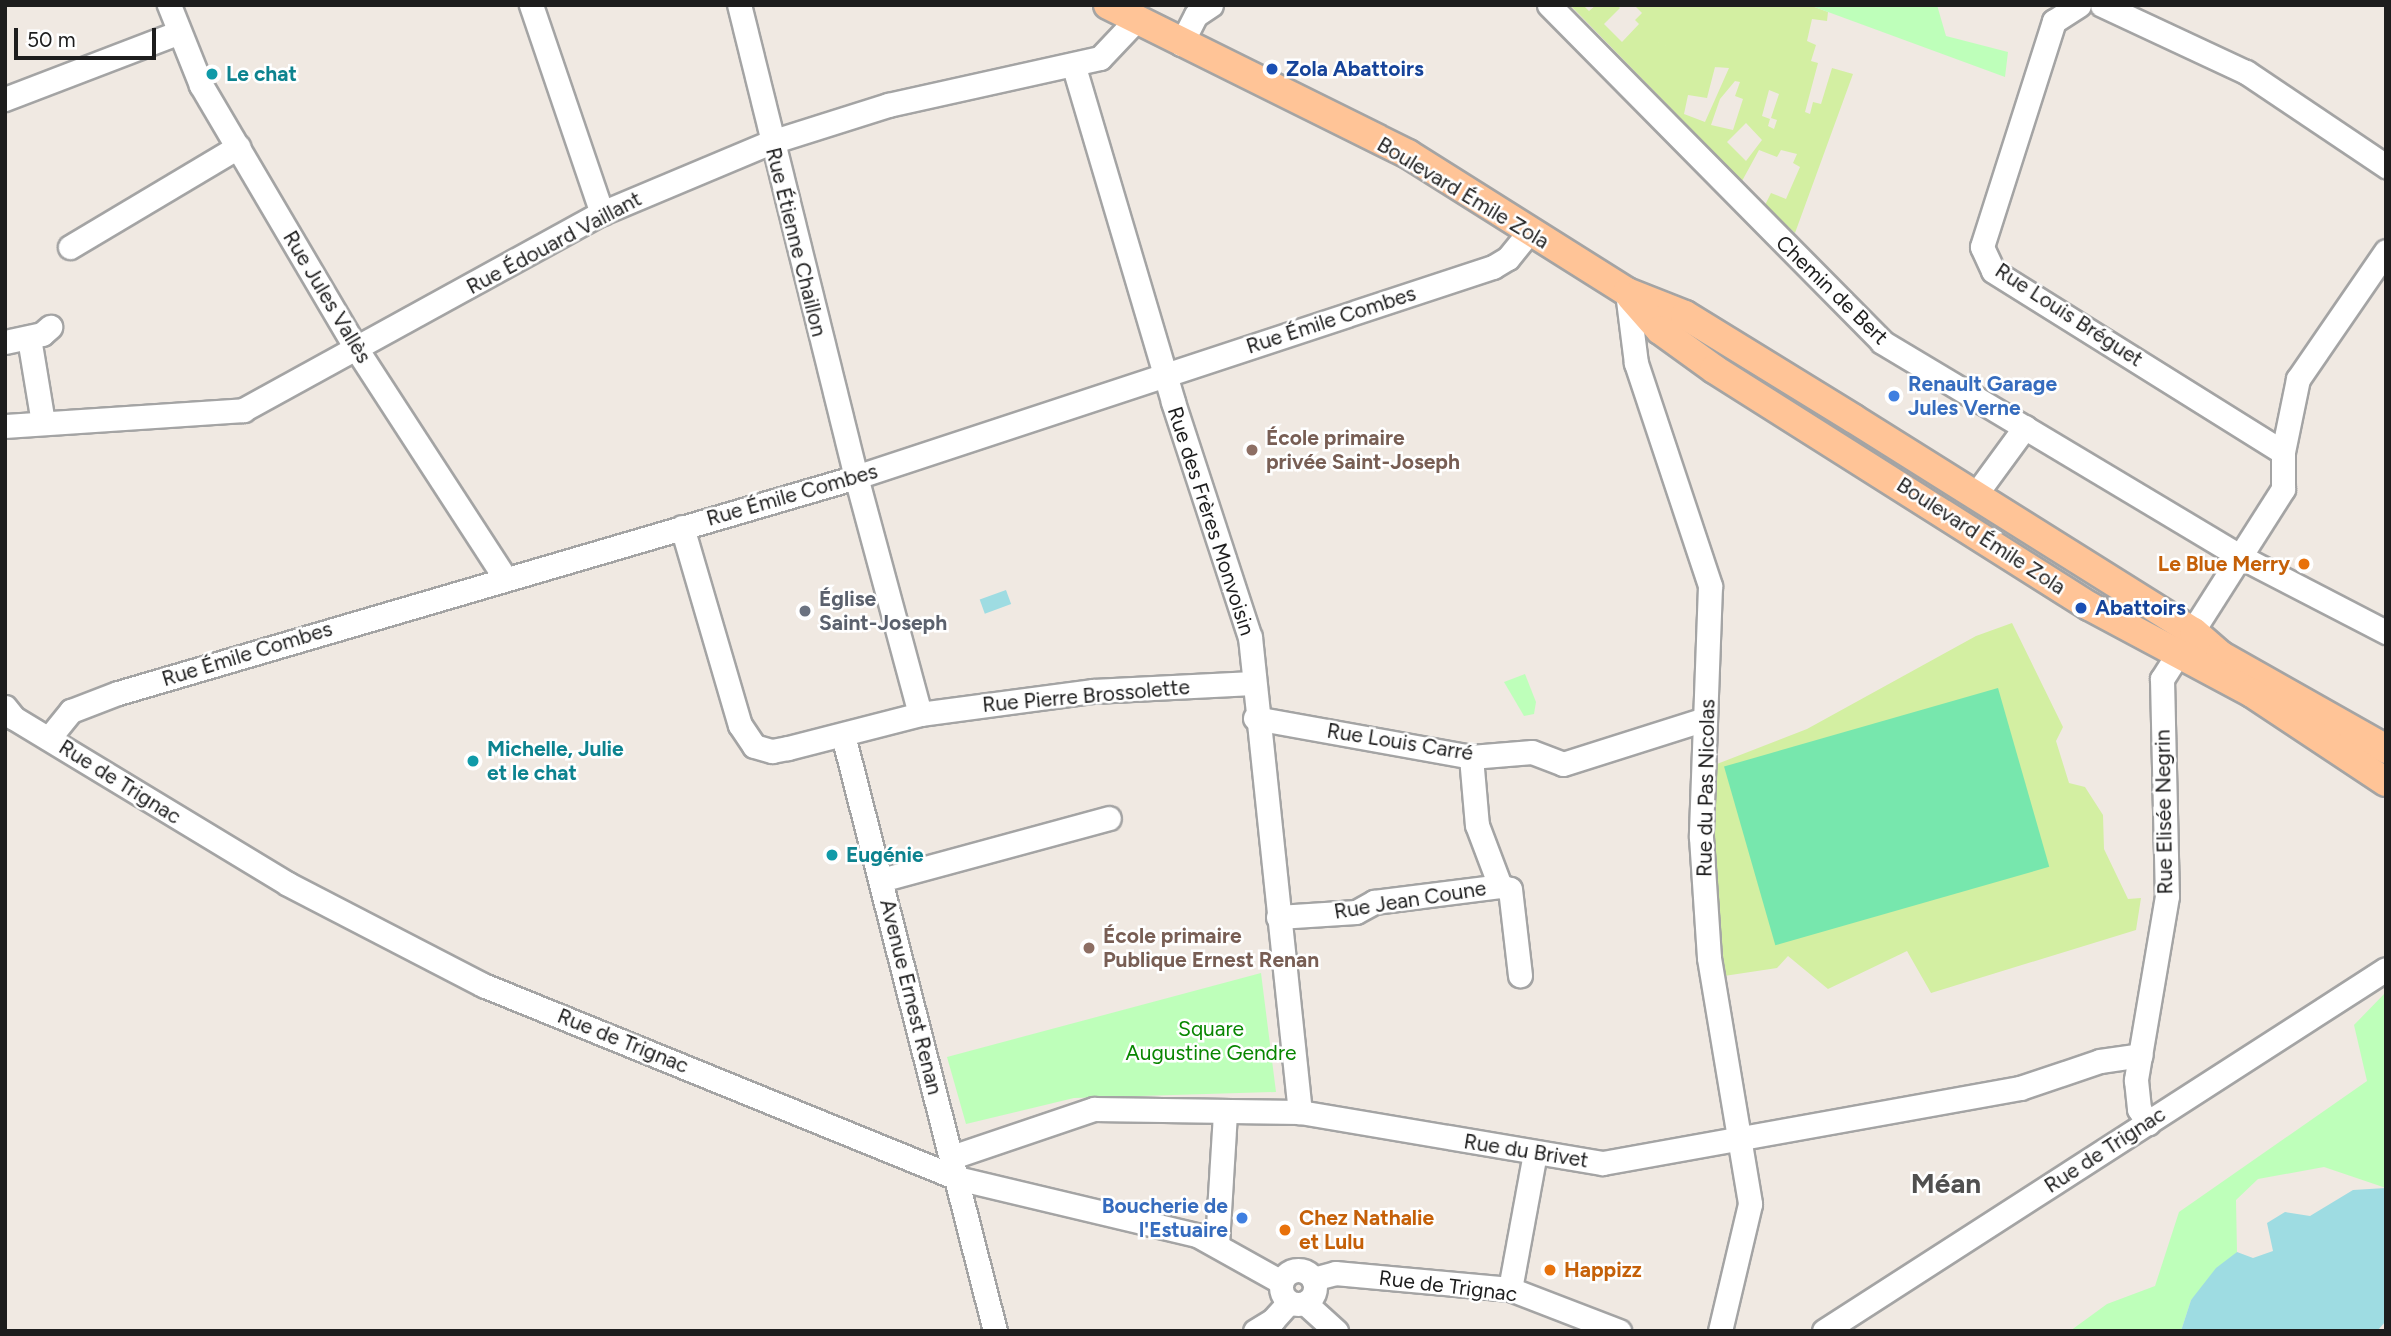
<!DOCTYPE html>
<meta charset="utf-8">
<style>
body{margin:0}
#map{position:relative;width:2391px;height:1336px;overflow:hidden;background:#f0e9e2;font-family:Figtree,sans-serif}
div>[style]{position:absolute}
.grass>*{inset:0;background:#d3efa2}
.park>*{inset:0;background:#beffba}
.pitch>*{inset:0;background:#77e7ad;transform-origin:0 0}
.water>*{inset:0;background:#9edce2;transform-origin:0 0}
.roads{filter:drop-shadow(2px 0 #a4a4a4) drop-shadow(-2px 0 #a4a4a4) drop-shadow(0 2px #a4a4a4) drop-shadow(0 -2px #a4a4a4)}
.minor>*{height:23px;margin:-11.5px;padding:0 11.5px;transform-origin:11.5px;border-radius:11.5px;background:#fff}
.minor>.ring{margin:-11.5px;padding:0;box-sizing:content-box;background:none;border:23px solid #fff;border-radius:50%}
.major>*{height:28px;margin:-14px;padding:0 14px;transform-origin:14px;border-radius:14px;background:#ffc497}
.dots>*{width:19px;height:19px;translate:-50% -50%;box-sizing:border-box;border:4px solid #fff;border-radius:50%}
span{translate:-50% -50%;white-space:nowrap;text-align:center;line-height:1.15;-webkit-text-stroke:5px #fff;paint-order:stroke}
.transit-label{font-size:21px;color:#164399;font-weight:700}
.left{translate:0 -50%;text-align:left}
.culture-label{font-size:21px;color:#0d838f;font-weight:700}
.street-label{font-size:21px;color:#1d1d1d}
.shop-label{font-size:21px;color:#366cbe;font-weight:700}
.right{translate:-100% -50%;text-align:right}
.education-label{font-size:21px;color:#785e54;font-weight:700}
.food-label{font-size:21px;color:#c56008;font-weight:700}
.worship-label{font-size:21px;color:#5b616d;font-weight:700}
.park-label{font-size:21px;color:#088601}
.district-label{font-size:28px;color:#505050;font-weight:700}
.frame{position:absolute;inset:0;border:7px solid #1d1d1d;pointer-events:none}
.scale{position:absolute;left:14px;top:28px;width:142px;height:32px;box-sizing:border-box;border:4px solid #1d1d1d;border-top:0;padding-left:9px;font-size:21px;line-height:24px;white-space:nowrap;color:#1d1d1d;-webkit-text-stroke:5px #fff;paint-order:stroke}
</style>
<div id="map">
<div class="grass">
<div style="clip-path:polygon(evenodd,1570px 5px,1583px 5px,1589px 11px,1596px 5px,1617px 5px,1620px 8px,1604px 24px,1622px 42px,1639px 24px,1635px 20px,1642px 13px,1634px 5px,1809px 5px,1828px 12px,1827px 21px,1812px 19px,1807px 41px,1816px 45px,1811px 61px,1818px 63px,1805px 112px,1810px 114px,1813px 102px,1821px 104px,1832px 68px,1853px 74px,1795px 233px,1765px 205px,1771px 193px,1786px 199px,1800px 167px,1793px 163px,1797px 154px,1781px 150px,1777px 157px,1759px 150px,1742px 181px,1570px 5px,1715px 67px,1729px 68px,1705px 122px,1684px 114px,1688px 95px,1707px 98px,1715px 67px,1570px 5px,1735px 81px,1740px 82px,1735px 96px,1743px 99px,1733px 130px,1711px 125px,1720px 99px,1735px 81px,1570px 5px,1769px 90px,1779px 94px,1771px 118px,1777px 120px,1774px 129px,1768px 126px,1770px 119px,1762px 116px,1769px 90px,1570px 5px,1746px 123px,1762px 140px,1746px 161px,1727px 142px,1746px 123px)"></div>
<div style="clip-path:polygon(2012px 623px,2063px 727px,2056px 741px,2069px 783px,2085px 787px,2103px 815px,2104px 849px,2128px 899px,2141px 898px,2136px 930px,1931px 993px,1907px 951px,1828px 989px,1788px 956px,1777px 968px,1724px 976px,1713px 830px,1717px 764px,1807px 729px,1976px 636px)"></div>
</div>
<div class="park">
<div style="clip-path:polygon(1809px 5px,1937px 5px,1946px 36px,2008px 52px,2005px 77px)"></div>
<div style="clip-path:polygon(1525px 674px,1536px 702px,1534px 714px,1524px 716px,1504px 682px)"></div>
<div style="clip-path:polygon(1261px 973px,1276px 1092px,1074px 1098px,966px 1124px,947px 1057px)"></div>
<div style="clip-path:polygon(2386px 992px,2386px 1188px,2324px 1167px,2258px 1179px,2236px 1200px,2237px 1252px,2191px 1300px,2181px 1331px,2070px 1331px,2107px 1304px,2155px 1286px,2179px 1212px,2367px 1081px,2354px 1025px)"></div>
</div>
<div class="pitch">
<div style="left:1998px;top:688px;width:186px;height:285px;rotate:74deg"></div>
</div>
<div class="water">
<div style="left:1006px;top:590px;width:15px;height:28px;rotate:70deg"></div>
<div style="clip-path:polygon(2386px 1188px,2386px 1321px,2377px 1331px,2181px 1331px,2191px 1300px,2216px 1268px,2237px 1252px,2253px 1258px,2273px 1251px,2267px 1223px,2285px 1212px,2310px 1216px,2353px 1190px)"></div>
</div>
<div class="roads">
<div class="minor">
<div style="left:169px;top:5px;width:86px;rotate:68.2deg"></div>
<div style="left:201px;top:85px;width:308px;rotate:59.5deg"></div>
<div style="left:357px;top:350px;width:272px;rotate:57deg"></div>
<div style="left:531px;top:5px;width:220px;rotate:71.2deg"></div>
<div style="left:1549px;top:5px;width:474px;rotate:45.3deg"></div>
<div style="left:1882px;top:342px;width:421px;rotate:30.9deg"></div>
<div style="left:2243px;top:558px;width:161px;rotate:27.4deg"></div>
<div style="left:2079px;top:5px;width:30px;rotate:147deg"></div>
<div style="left:2054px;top:21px;width:237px;rotate:107.7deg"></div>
<div style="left:1982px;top:247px;width:26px;rotate:65deg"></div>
<div style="left:1993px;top:271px;width:342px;rotate:32deg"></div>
<div style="left:2283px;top:452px;width:37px;rotate:90deg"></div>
<div style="left:2283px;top:489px;width:225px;rotate:122.5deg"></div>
<div style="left:2162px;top:679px;width:217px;rotate:88.7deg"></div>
<div style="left:2167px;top:896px;width:187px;rotate:99.6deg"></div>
<div style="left:2136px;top:1080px;width:29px;rotate:84deg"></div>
<div style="left:2139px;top:1109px;width:17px;rotate:57deg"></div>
<div style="left:2102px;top:5px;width:159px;rotate:25deg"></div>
<div style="left:2246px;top:72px;width:169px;rotate:33.9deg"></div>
<div style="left:1181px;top:44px;width:33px;rotate:-63deg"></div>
<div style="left:1196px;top:15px;width:18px;rotate:-34deg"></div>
<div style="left:1074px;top:67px;width:349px;rotate:73.5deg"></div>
<div style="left:1173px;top:402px;width:247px;rotate:71.9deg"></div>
<div style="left:1250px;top:637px;width:478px;rotate:84deg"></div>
<div style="left:5px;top:99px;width:184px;rotate:-21deg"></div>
<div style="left:70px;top:247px;width:196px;rotate:-30.8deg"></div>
<div style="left:1627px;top:292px;width:72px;rotate:82.8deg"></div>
<div style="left:1636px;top:363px;width:235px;rotate:71.6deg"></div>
<div style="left:1710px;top:586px;width:251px;rotate:92.1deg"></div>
<div style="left:1701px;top:837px;width:121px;rotate:86.2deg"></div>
<div style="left:1709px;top:958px;width:249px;rotate:80.5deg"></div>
<div style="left:1750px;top:1204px;width:130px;rotate:103.3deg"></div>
<div style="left:29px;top:338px;width:86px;rotate:80.6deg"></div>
<div style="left:5px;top:342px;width:38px;rotate:-12deg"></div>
<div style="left:42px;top:334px;width:11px;rotate:-41deg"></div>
<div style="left:5px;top:426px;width:239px;rotate:-3.8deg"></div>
<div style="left:243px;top:410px;width:409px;rotate:-28.8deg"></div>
<div style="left:602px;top:213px;width:183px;rotate:-22.8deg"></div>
<div style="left:771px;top:142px;width:123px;rotate:-17.5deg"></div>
<div style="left:888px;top:105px;width:217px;rotate:-12.5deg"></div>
<div style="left:1100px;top:58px;width:52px;rotate:-46.5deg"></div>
<div style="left:2283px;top:452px;width:75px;rotate:-78.4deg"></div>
<div style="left:2298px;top:379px;width:155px;rotate:-55.5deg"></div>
<div style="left:1976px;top:494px;width:83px;rotate:-53.8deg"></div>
<div style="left:682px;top:527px;width:206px;rotate:73.7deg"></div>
<div style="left:740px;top:725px;width:25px;rotate:56deg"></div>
<div style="left:754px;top:746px;width:19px;rotate:16deg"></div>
<div style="left:772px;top:751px;width:16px;rotate:-11deg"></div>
<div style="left:788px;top:748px;width:136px;rotate:-14.4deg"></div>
<div style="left:920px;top:714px;width:245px;rotate:-105.1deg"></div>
<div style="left:856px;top:477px;width:486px;rotate:-103.9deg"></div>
<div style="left:5px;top:707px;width:14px;rotate:51deg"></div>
<div style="left:14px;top:718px;width:320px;rotate:31.2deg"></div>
<div style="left:288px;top:884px;width:220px;rotate:27.4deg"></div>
<div style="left:483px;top:985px;width:512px;rotate:22.15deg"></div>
<div style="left:957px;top:1178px;width:247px;rotate:13.4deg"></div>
<div style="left:1197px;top:1235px;width:96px;rotate:29.2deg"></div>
<div style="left:920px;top:714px;width:175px;rotate:-7.6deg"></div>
<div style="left:1093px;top:691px;width:160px;rotate:-2.9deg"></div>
<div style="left:1255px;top:718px;width:219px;rotate:10.2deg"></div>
<div style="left:1471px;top:757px;width:61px;rotate:-4.7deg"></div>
<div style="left:1532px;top:752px;width:33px;rotate:21deg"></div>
<div style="left:1563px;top:764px;width:149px;rotate:-17.6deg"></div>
<div style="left:843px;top:735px;width:615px;rotate:75.69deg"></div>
<div style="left:49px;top:738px;width:35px;rotate:-51deg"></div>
<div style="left:71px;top:711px;width:50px;rotate:-21deg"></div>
<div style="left:118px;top:693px;width:769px;rotate:-16.31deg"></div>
<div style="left:856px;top:477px;width:671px;rotate:-18.25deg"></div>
<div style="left:1493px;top:267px;width:17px;rotate:-31deg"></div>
<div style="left:1508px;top:258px;width:32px;rotate:-51deg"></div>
<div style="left:1471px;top:757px;width:68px;rotate:85deg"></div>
<div style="left:1477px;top:825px;width:65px;rotate:69.3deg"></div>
<div style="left:1500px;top:886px;width:10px;rotate:17deg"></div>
<div style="left:1510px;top:889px;width:87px;rotate:83.4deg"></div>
<div style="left:881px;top:880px;width:236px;rotate:-15.2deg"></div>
<div style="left:1278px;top:917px;width:78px;rotate:-3.7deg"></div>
<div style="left:1356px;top:912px;width:21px;rotate:-29deg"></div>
<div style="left:1374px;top:902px;width:127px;rotate:-7.2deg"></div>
<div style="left:952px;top:1157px;width:150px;rotate:-18.7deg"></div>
<div style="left:1094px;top:1109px;width:206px;rotate:0.8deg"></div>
<div style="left:1300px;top:1112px;width:307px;rotate:9.6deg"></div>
<div style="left:1603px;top:1163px;width:424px;rotate:-10.2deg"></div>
<div style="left:2020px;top:1088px;width:84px;rotate:-18.6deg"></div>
<div style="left:2100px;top:1061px;width:41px;rotate:-8.3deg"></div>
<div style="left:1217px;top:1244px;width:132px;rotate:-86.5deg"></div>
<div class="ring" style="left:1281px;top:1270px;width:11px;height:11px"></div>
<div style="left:1313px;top:1279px;width:23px;rotate:-15deg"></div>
<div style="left:1335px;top:1273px;width:176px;rotate:5.2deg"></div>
<div style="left:1510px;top:1289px;width:117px;rotate:21.1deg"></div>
<div style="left:1510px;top:1289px;width:138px;rotate:-79.6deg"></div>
<div style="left:1305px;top:1303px;width:42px;rotate:42.1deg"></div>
<div style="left:1255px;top:1331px;width:21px;rotate:-31deg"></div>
<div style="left:1273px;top:1320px;width:24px;rotate:-48deg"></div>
<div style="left:1824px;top:1331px;width:668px;rotate:-32.79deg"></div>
</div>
<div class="major">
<div style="left:1108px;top:5px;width:335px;rotate:26.4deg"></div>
<div style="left:1408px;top:154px;width:259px;rotate:32.2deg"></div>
<div style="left:1627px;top:292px;width:62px;rotate:21.6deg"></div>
<div style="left:1685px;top:315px;width:198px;rotate:31.6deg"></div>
<div style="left:1854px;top:419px;width:401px;rotate:32.1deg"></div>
<div style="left:2194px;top:632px;width:35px;rotate:41deg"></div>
<div style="left:2220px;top:655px;width:191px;rotate:29.5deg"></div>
<div style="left:1631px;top:297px;width:44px;rotate:48.7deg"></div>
<div style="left:1660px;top:330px;width:67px;rotate:35.8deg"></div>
<div style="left:1714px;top:369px;width:444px;rotate:32.3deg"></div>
<div style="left:2089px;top:606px;width:185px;rotate:28.1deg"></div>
<div style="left:2252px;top:693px;width:161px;rotate:33.6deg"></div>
</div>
</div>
<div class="dots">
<div style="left:1272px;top:69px;background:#1a4fb4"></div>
<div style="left:212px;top:74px;background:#0f9aa8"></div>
<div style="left:1894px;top:396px;background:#3f7fe0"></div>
<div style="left:1252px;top:450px;background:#8d6e63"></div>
<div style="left:2304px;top:564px;background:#e8710a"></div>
<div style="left:2081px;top:608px;background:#1a4fb4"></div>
<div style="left:805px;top:611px;background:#6b7280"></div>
<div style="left:473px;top:761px;background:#0f9aa8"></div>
<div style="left:832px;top:855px;background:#0f9aa8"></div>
<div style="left:1089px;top:948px;background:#8d6e63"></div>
<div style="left:1242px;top:1218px;background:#3f7fe0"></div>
<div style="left:1285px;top:1230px;background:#e8710a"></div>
<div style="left:1550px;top:1270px;background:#e8710a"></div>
</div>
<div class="transit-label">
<span class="left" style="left:1286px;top:69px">Zola Abattoirs</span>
<span class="left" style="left:2095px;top:608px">Abattoirs</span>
</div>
<div class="culture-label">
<span class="left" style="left:226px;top:74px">Le chat</span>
<span class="left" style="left:487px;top:761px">Michelle, Julie<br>et le chat</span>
<span class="left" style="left:846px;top:855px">Eugénie</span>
</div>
<div class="street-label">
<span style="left:1463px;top:193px;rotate:31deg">Boulevard Émile Zola</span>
<span style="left:796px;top:242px;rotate:76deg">Rue Étienne Chaillon</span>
<span style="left:554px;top:243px;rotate:-28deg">Rue Édouard Vaillant</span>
<span style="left:1832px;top:290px;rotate:44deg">Chemin de Bert</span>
<span style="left:327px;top:297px;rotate:59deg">Rue Jules Vallès</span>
<span style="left:2069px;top:315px;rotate:33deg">Rue Louis Bréguet</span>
<span style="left:1331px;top:320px;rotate:-18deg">Rue Émile Combes</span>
<span style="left:792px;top:495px;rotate:-16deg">Rue Émile Combes</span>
<span style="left:1211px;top:521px;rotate:72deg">Rue des Frères Monvoisin</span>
<span style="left:1981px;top:536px;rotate:33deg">Boulevard Émile Zola</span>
<span style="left:247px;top:654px;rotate:-17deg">Rue Émile Combes</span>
<span style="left:1086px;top:696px;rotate:-5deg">Rue Pierre Brossolette</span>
<span style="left:1400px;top:742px;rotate:9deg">Rue Louis Carré</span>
<span style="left:120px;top:782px;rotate:32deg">Rue de Trignac</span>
<span style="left:1706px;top:788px;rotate:-89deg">Rue du Pas Nicolas</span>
<span style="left:2164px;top:812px;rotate:-91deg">Rue Elisée Negrin</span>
<span style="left:1410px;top:900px;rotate:-9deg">Rue Jean Coune</span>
<span style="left:911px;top:997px;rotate:76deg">Avenue Ernest Renan</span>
<span style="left:623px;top:1041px;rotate:22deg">Rue de Trignac</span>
<span style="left:2105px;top:1150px;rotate:-33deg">Rue de Trignac</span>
<span style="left:1526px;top:1151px;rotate:9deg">Rue du Brivet</span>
<span style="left:1448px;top:1286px;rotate:7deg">Rue de Trignac</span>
</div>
<div class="shop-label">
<span class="left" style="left:1908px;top:396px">Renault Garage<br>Jules Verne</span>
<span class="right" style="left:1228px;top:1218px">Boucherie de<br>l'Estuaire</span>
</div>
<div class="education-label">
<span class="left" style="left:1266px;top:450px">École primaire<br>privée Saint-Joseph</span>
<span class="left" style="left:1103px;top:948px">École primaire<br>Publique Ernest Renan</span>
</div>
<div class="food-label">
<span class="right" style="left:2290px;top:564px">Le Blue Merry</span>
<span class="left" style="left:1299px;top:1230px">Chez Nathalie<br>et Lulu</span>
<span class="left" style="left:1564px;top:1270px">Happizz</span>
</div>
<div class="worship-label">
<span class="left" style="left:819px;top:611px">Église<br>Saint-Joseph</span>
</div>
<div class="park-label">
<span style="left:1211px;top:1041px">Square<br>Augustine Gendre</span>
</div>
<div class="district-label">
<span style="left:1946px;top:1183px">Méan</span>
</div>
<div class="frame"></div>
<div class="scale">50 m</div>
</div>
